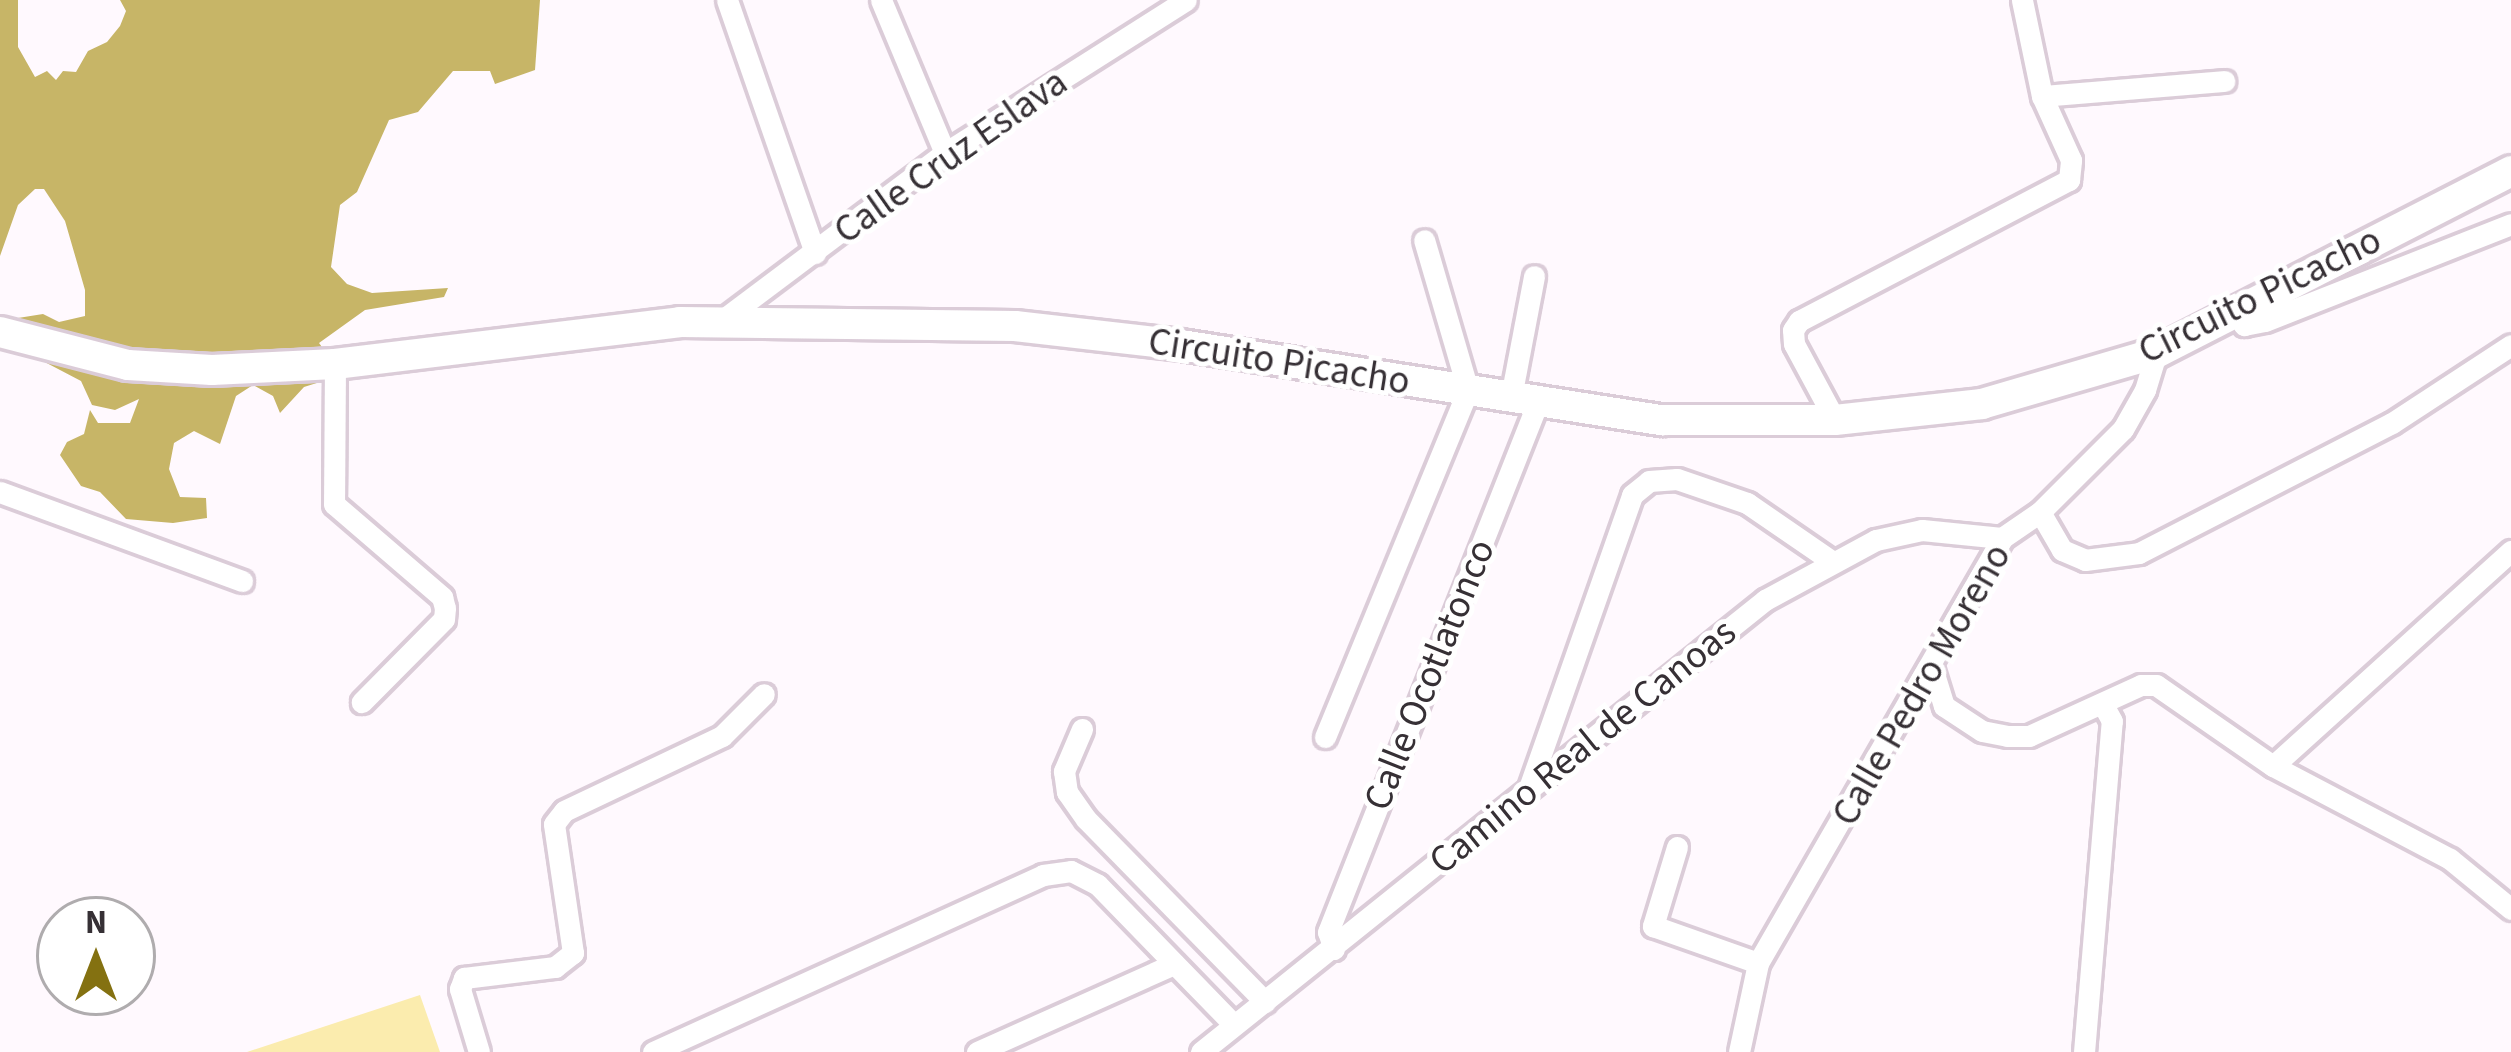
<!DOCTYPE html>
<style>
body{margin:0}
#map{position:relative;width:2511px;height:1052px;overflow:hidden;background:#fff9fe;font-family:"Source Sans 3",sans-serif}
div>[style]{position:absolute}
.green>*{inset:0;background:#fbecae}
.forest>*{inset:0;background:#c7b567}
.roads{filter:drop-shadow(3px 0 #dbccd8) drop-shadow(-3px 0 #dbccd8) drop-shadow(0 3px #dbccd8) drop-shadow(0 -3px #dbccd8)}
.street>*{height:21px;margin:-10.5px;padding:0 10.5px;transform-origin:10.5px;border-radius:10.5px;background:#fff}
.secondary>*{height:30px;margin:-15px;padding:0 15px;transform-origin:15px;border-radius:15px;background:#fff}
span{translate:-50% -50%;white-space:nowrap;text-align:center;line-height:1.15;-webkit-text-stroke:10px #fff;paint-order:stroke}
.street-label{font-size:39px;color:#363035}
.north{position:absolute;left:36px;top:896px;width:120px;height:120px;box-sizing:border-box;background:#fff;border:3px solid #afacae;border-radius:50%;rotate:0deg;font-size:33px;font-weight:700;line-height:48px;text-align:center;color:#363035}
.north::after{content:'';display:block;margin:auto;width:42px;height:54px;background:#847111;clip-path:polygon(50% 0,100% 100%,50% 72%,0 100%)}
</style>
<div id="map">
<div class="green">
<div style="clip-path:polygon(420px 995px,440px 1052px,247px 1052px)"></div>
</div>
<div class="forest">
<div style="clip-path:polygon(0 0,18px 0,18px 47px,35px 77px,47px 71px,56px 80px,63px 71px,76px 72px,88px 51px,107px 42px,120px 26px,126px 11px,120px 0,540px 0,535px 70px,495px 84px,490px 71px,453px 71px,418px 112px,389px 120px,357px 192px,340px 205px,331px 267px,347px 284px,372px 293px,448px 288px,444px 297px,365px 310px,319px 343px,333px 362px,323px 381px,304px 387px,280px 413px,273px 396px,253px 385px,236px 396px,220px 444px,194px 431px,174px 443px,169px 469px,180px 497px,206px 498px,207px 518px,173px 523px,126px 519px,100px 492px,81px 486px,60px 455px,67px 442px,84px 434px,90px 410px,98px 423px,130px 423px,139px 399px,115px 410px,92px 405px,81px 381px,18px 348px,12px 325px,18px 318px,43px 314px,59px 322px,85px 316px,85px 290px,65px 221px,44px 189px,35px 189px,18px 205px,0 256px)"></div>
</div>
<div class="roads">
<div class="street">
<div style="left:727px;top:0;width:268px;rotate:70.8deg"></div>
<div style="left:881px;top:0;width:166px;rotate:67.3deg"></div>
<div style="left:2042px;top:96px;width:183px;rotate:-4.7deg"></div>
<div style="left:2235px;top:311px;width:17px;rotate:57deg"></div>
<div style="left:2244px;top:325px;width:21px;rotate:-11deg"></div>
<div style="left:2265px;top:321px;width:264px;rotate:-21.5deg"></div>
<div style="left:721px;top:321px;width:280px;rotate:-36.9deg"></div>
<div style="left:945px;top:153px;width:285px;rotate:-32.4deg"></div>
<div style="left:335px;top:364px;width:140px;rotate:90.4deg"></div>
<div style="left:334px;top:504px;width:143px;rotate:40.7deg"></div>
<div style="left:442px;top:597px;width:11px;rotate:75deg"></div>
<div style="left:445px;top:608px;width:11px;rotate:95deg"></div>
<div style="left:444px;top:619px;width:117px;rotate:134.7deg"></div>
<div style="left:1511px;top:397px;width:123px;rotate:-79.2deg"></div>
<div style="left:1835px;top:420px;width:86px;rotate:-118.3deg"></div>
<div style="left:1794px;top:344px;width:14px;rotate:-94deg"></div>
<div style="left:1793px;top:330px;width:11px;rotate:-56deg"></div>
<div style="left:1799px;top:321px;width:305px;rotate:-27.6deg"></div>
<div style="left:2069px;top:180px;width:20px;rotate:-84deg"></div>
<div style="left:2071px;top:160px;width:70px;rotate:-114.4deg"></div>
<div style="left:2042px;top:96px;width:98px;rotate:-101.8deg"></div>
<div style="left:0;top:492px;width:258px;rotate:20.2deg"></div>
<div style="left:2040px;top:512px;width:44px;rotate:59.9deg"></div>
<div style="left:2062px;top:550px;width:25px;rotate:23deg"></div>
<div style="left:2085px;top:560px;width:54px;rotate:-7.4deg"></div>
<div style="left:2139px;top:553px;width:284px;rotate:-27.2deg"></div>
<div style="left:2392px;top:423px;width:142px;rotate:-33.2deg"></div>
<div style="left:1931px;top:664px;width:44px;rotate:72.8deg"></div>
<div style="left:1944px;top:706px;width:45px;rotate:33.3deg"></div>
<div style="left:1982px;top:731px;width:25px;rotate:11deg"></div>
<div style="left:2007px;top:736px;width:22px"></div>
<div style="left:2029px;top:736px;width:123px;rotate:-24.5deg"></div>
<div style="left:2141px;top:685px;width:15px"></div>
<div style="left:2156px;top:685px;width:142px;rotate:34.7deg"></div>
<div style="left:2273px;top:766px;width:200px;rotate:27.7deg"></div>
<div style="left:2450px;top:859px;width:79px;rotate:39.3deg"></div>
<div style="left:1082px;top:729px;width:46px;rotate:113.2deg"></div>
<div style="left:1064px;top:771px;width:21px;rotate:82deg"></div>
<div style="left:1067px;top:792px;width:33px;rotate:55deg"></div>
<div style="left:1086px;top:819px;width:256px;rotate:45.6deg"></div>
<div style="left:1325px;top:737px;width:375px;rotate:-67.6deg"></div>
<div style="left:1468px;top:390px;width:156px;rotate:-106.3deg"></div>
<div style="left:2273px;top:766px;width:321px;rotate:-42.1deg"></div>
<div style="left:1529px;top:788px;width:311px;rotate:-70.6deg"></div>
<div style="left:1632px;top:495px;width:22px;rotate:-39deg"></div>
<div style="left:1649px;top:481px;width:28px;rotate:-4deg"></div>
<div style="left:1677px;top:479px;width:74px;rotate:18.9deg"></div>
<div style="left:1747px;top:503px;width:104px;rotate:34.5deg"></div>
<div style="left:1677px;top:847px;width:83px;rotate:106.9deg"></div>
<div style="left:1653px;top:926px;width:111px;rotate:19.4deg"></div>
<div style="left:1334px;top:949px;width:18px;rotate:-109deg"></div>
<div style="left:1328px;top:932px;width:570px;rotate:-68.39deg"></div>
<div style="left:479px;top:1052px;width:66px;rotate:-106.8deg"></div>
<div style="left:460px;top:989px;width:12px;rotate:-70deg"></div>
<div style="left:464px;top:978px;width:92px;rotate:-6.9deg"></div>
<div style="left:555px;top:967px;width:23px;rotate:-38deg"></div>
<div style="left:573px;top:953px;width:130px;rotate:-98.4deg"></div>
<div style="left:554px;top:824px;width:16px;rotate:-52deg"></div>
<div style="left:564px;top:811px;width:175px;rotate:-25.4deg"></div>
<div style="left:722px;top:736px;width:59px;rotate:-45deg"></div>
<div style="left:653px;top:1052px;width:428px;rotate:-24.4deg"></div>
<div style="left:1043px;top:875px;width:28px;rotate:-8deg"></div>
<div style="left:1071px;top:871px;width:30px;rotate:27deg"></div>
<div style="left:1098px;top:885px;width:195px;rotate:45.8deg"></div>
<div style="left:977px;top:1052px;width:216px;rotate:-24.1deg"></div>
<div style="left:1201px;top:1052px;width:723px;rotate:-38.71deg"></div>
<div style="left:1765px;top:600px;width:126px;rotate:-28.4deg"></div>
<div style="left:1876px;top:540px;width:47px;rotate:-12.3deg"></div>
<div style="left:1922px;top:530px;width:80px;rotate:5.7deg"></div>
<div style="left:1739px;top:1052px;width:91px;rotate:-77.9deg"></div>
<div style="left:1758px;top:963px;width:490px;rotate:-60.1deg"></div>
<div style="left:2002px;top:538px;width:46px;rotate:-34.4deg"></div>
<div style="left:2040px;top:512px;width:117px;rotate:-45deg"></div>
<div style="left:2123px;top:429px;width:45px;rotate:-60.6deg"></div>
<div style="left:2145px;top:390px;width:39px;rotate:-73deg"></div>
<div style="left:2084px;top:1052px;width:332px;rotate:-85.2deg"></div>
<div style="left:2112px;top:721px;width:18px;rotate:-119deg"></div>
</div>
<div class="secondary">
<div style="left:0;top:332px;width:132px;rotate:14.5deg"></div>
<div style="left:128px;top:365px;width:84px;rotate:3.4deg"></div>
<div style="left:212px;top:370px;width:123px;rotate:-2.8deg"></div>
<div style="left:335px;top:364px;width:348px;rotate:-6.9deg"></div>
<div style="left:680px;top:322px;width:335px;rotate:0.7deg"></div>
<div style="left:1015px;top:326px;width:167px;rotate:6.5deg"></div>
<div style="left:1181px;top:345px;width:487px;rotate:8.9deg"></div>
<div style="left:1662px;top:420px;width:173px"></div>
<div style="left:1835px;top:420px;width:148px;rotate:-6.2deg"></div>
<div style="left:1982px;top:404px;width:181px;rotate:-16.3deg"></div>
<div style="left:2156px;top:353px;width:399px;rotate:-27.1deg"></div>
</div>
</div>
<div class="street-label">
<span style="left:951px;top:157px;rotate:-35deg">Calle Cruz Eslava</span>
<span style="left:2260px;top:296px;rotate:-26deg">Circuito Picacho</span>
<span style="left:1279px;top:362px;rotate:9deg">Circuito Picacho</span>
<span style="left:1430px;top:675px;rotate:-68deg">Calle Ocotlatonco</span>
<span style="left:1922px;top:685px;rotate:-60deg">Calle Pedro Moreno</span>
<span style="left:1583px;top:747px;rotate:-39deg">Camino Real de Canoas</span>
</div>
<div class="north">N</div>
</div>
